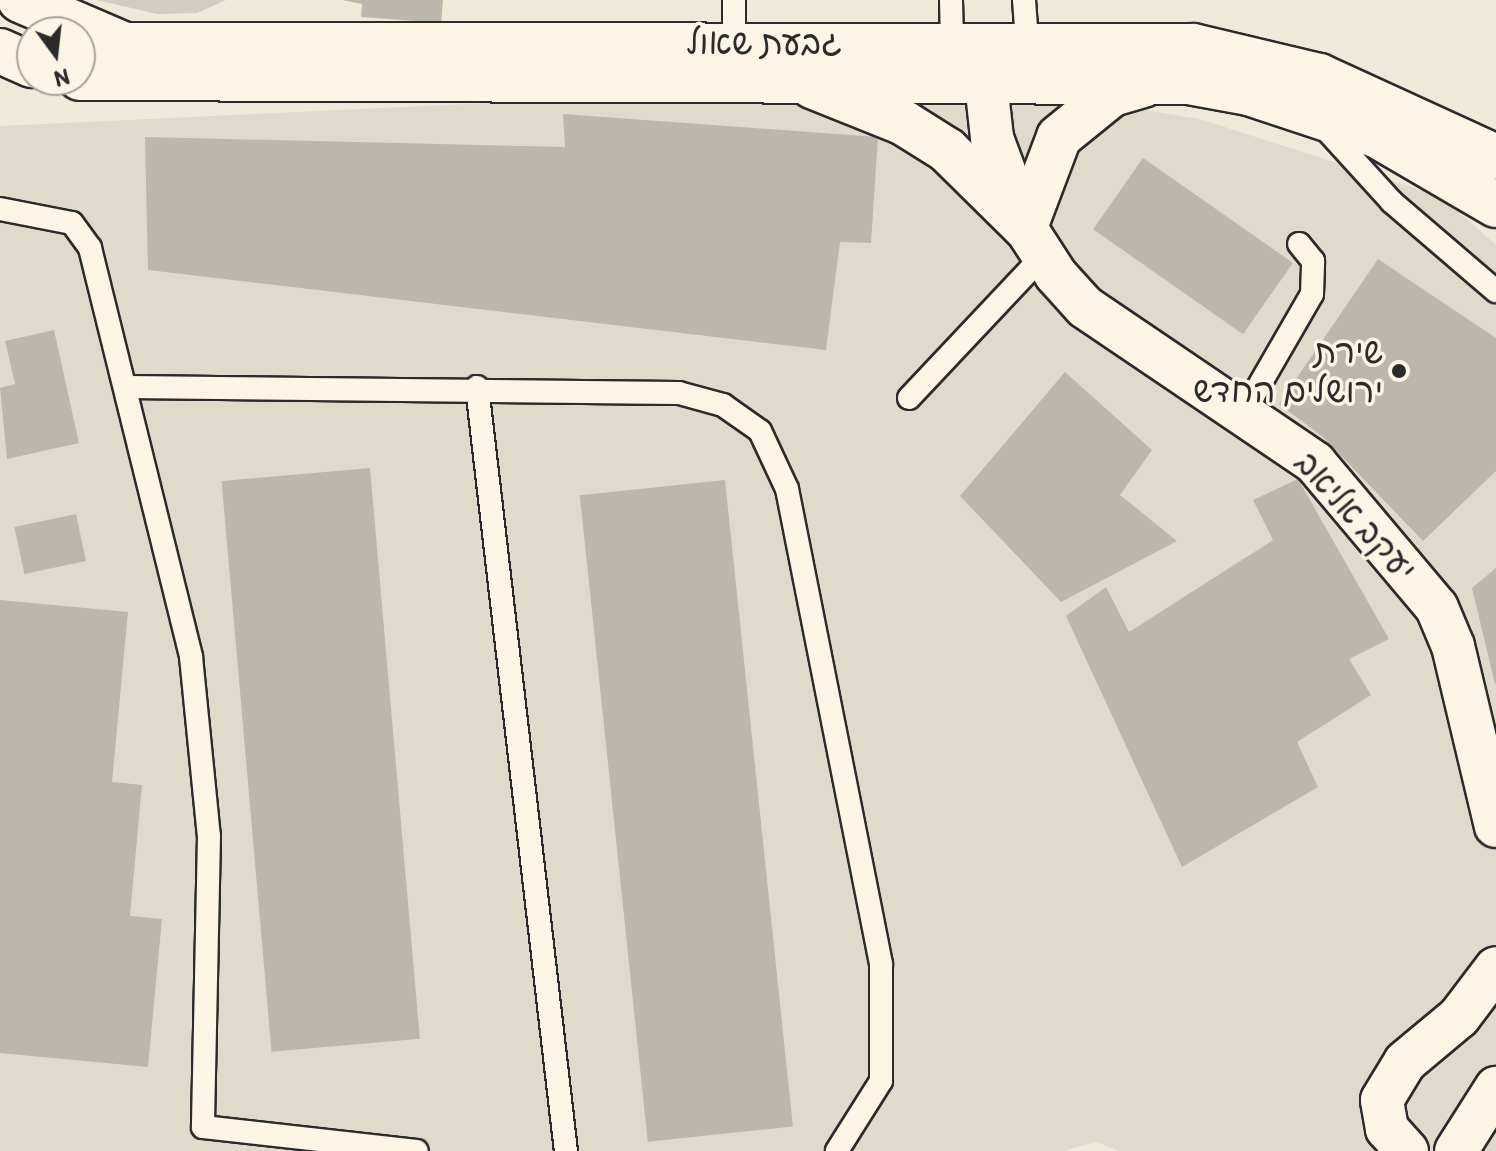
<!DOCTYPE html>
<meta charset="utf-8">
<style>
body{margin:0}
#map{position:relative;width:1496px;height:1151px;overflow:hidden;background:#efe9da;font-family:Itim,"Playpen Sans Hebrew",sans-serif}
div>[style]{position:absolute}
.built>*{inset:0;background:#e0dacc}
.green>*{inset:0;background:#d2cdc0}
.building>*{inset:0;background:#bcb7ac;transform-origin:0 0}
.roads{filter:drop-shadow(2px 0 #2b2b2b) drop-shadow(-2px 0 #2b2b2b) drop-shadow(0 2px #2b2b2b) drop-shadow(0 -2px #2b2b2b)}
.service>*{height:22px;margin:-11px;padding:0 11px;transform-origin:11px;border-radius:11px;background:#fcf5e5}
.minor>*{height:42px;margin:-21px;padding:0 21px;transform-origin:21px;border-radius:21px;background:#fcf5e5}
.tertiary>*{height:44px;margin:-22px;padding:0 22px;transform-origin:22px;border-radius:22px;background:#fcf5e5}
.dots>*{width:22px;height:22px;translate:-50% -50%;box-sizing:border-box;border:4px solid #fcf5e5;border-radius:50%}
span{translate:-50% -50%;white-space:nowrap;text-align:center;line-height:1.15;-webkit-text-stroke:7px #fcf5e5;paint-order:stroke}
.street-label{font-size:34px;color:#2b2b2b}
.poi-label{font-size:34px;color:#2b2b2b}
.right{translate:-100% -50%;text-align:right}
.north{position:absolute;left:16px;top:16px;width:80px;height:80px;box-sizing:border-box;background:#fcf5e5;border:2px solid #a8a49b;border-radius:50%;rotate:165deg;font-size:22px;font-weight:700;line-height:32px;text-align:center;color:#2b2b2b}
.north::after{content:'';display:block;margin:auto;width:28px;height:36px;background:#2b2b2b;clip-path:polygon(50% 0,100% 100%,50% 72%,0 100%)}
</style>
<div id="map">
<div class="built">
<div style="clip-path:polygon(1042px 93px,1200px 119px,1442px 197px,1496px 245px,1496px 1151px,1119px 1151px,1096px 1142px,1062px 1151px,0 1151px,0 126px,574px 99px)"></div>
</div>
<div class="green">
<div style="clip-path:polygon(97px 0,226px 0,197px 13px,157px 14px)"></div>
</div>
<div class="building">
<div style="clip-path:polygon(342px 0,443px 0,441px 23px,361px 17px,362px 4px)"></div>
<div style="clip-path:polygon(563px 114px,878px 137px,871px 243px,840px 242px,826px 350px,148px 270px,145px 137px,565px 147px)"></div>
<div style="left:1143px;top:158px;width:183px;height:87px;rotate:35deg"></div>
<div style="clip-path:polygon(1378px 259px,1496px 338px,1496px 471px,1423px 541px,1323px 437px,1279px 404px)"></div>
<div style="clip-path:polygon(54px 330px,79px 443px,7px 459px,0 388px,15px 384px,5px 341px)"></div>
<div style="clip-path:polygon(1065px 372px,1152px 450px,1120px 495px,1177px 541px,1061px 602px,960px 496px)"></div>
<div style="left:370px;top:468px;width:573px;height:149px;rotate:85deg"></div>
<div style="clip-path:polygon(1298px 479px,1389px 639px,1349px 659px,1371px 695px,1297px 742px,1318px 787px,1182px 867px,1066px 616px,1106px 587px,1129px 632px,1273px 540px,1253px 500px)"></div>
<div style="left:725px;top:480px;width:650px;height:146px;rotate:84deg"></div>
<div style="left:76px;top:514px;width:48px;height:63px;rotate:78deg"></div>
<div style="clip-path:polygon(1496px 568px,1496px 684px,1495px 684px,1472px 588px)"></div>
<div style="clip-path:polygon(0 600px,128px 612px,112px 782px,142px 785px,130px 916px,162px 919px,148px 1067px,0 1053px)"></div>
</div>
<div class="roads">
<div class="service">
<div style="left:951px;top:0;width:42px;rotate:88.6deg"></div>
<div style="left:1024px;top:0;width:41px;rotate:85.8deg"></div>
<div style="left:734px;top:43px;width:43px;rotate:-90deg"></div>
<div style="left:1322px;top:125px;width:104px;rotate:47.7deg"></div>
<div style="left:1392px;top:202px;width:137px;rotate:40.6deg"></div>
<div style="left:0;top:209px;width:73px;rotate:11deg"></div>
<div style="left:72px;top:223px;width:31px;rotate:54deg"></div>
<div style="left:90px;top:248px;width:421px;rotate:76.1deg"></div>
<div style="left:191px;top:657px;width:180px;rotate:84.3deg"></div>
<div style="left:209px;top:836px;width:291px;rotate:91.2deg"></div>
<div style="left:203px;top:1127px;width:215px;rotate:6.4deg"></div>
<div style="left:128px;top:387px;width:551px;rotate:0.62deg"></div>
<div style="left:679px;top:393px;width:46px;rotate:15.3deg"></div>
<div style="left:723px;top:405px;width:45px;rotate:35.1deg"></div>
<div style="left:760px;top:431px;width:64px;rotate:65deg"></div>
<div style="left:787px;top:489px;width:484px;rotate:78.8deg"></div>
<div style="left:881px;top:964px;width:117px;rotate:90deg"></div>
<div style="left:881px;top:1081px;width:83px;rotate:122.2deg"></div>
<div style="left:477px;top:387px;width:769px;rotate:83.36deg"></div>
<div style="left:909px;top:398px;width:194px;rotate:-46.7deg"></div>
<div style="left:1245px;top:410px;width:134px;rotate:-60deg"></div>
<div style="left:1312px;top:294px;width:33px;rotate:-88deg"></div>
<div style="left:1313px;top:261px;width:22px;rotate:-129deg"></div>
</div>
<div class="minor">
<div style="left:982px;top:47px;width:92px;rotate:83.7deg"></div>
<div style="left:992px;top:138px;width:95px;rotate:69.7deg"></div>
<div style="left:1025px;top:227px;width:57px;rotate:57.1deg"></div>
<div style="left:1056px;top:275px;width:43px;rotate:47.8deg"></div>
<div style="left:1085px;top:307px;width:278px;rotate:34.1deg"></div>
<div style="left:1315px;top:463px;width:189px;rotate:49.9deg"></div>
<div style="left:1437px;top:608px;width:41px;rotate:67.2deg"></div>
<div style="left:1453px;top:646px;width:185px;rotate:76.6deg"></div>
<div style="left:1407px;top:1151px;width:30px;rotate:-132deg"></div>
<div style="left:1387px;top:1129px;width:29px;rotate:-100deg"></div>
<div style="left:1382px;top:1100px;width:44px;rotate:-58.8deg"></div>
<div style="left:1405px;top:1062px;width:70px;rotate:-39.8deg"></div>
<div style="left:1459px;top:1017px;width:61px;rotate:-52.9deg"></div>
<div style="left:1456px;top:1151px;width:75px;rotate:-57.6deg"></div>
</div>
<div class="tertiary">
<div style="left:20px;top:0;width:114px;rotate:23.2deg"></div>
<div style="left:125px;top:45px;width:1068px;rotate:0.05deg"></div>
<div style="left:1193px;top:46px;width:130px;rotate:13.4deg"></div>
<div style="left:1319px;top:76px;width:195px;rotate:24.6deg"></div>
<div style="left:0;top:51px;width:35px;rotate:24deg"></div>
<div style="left:80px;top:78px;width:1109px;rotate:0.21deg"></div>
<div style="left:1189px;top:82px;width:61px;rotate:10.4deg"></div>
<div style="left:1249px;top:93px;width:136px;rotate:18.4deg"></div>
<div style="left:1378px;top:136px;width:137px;rotate:30.3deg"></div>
<div style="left:812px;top:86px;width:99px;rotate:21.9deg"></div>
<div style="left:904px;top:123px;width:51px;rotate:32.1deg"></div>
<div style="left:947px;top:150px;width:110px;rotate:44.6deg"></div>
<div style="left:1025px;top:227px;width:96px;rotate:-69.3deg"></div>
<div style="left:1059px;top:137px;width:68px;rotate:-39.1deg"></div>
<div style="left:1112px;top:94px;width:32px;rotate:-16deg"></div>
</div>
</div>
<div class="dots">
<div style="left:1399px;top:371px;background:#2b2b2b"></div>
</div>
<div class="street-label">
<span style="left:764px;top:43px">גבעת שאול</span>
<span style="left:1356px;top:516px;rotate:48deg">יעקב אליאב</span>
</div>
<div class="poi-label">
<span class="right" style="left:1383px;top:371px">שירת<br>ירושלים החדש</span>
</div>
<div class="north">N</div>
</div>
